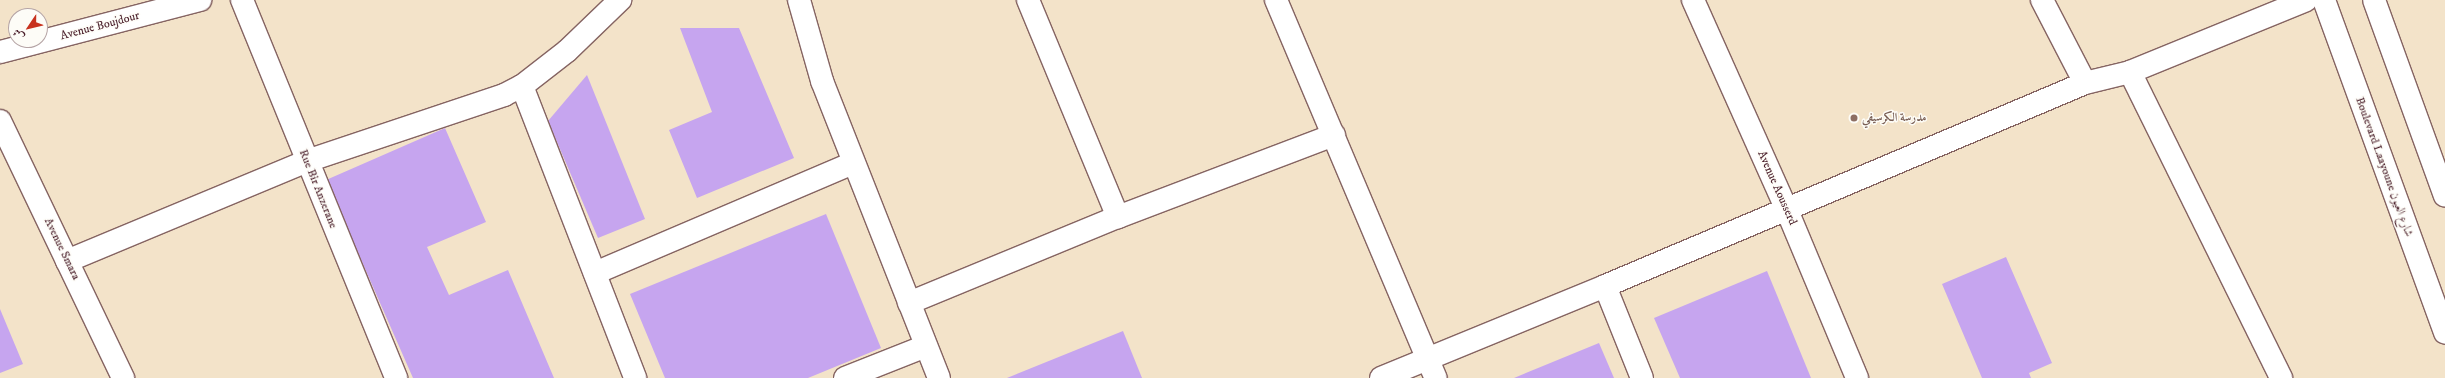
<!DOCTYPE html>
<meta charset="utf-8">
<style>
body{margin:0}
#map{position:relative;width:2445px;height:378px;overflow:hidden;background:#f3e3c9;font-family:"IM FELL DW Pica",Amiri,serif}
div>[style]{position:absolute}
.building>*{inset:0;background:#c6a5ef}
.roads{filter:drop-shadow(1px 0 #856462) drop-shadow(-1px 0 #856462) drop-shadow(0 1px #856462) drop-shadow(0 -1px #856462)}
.street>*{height:22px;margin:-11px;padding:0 11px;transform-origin:11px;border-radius:11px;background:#fff}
.secondary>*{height:22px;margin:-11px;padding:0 11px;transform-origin:11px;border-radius:11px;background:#fff}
.dots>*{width:11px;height:11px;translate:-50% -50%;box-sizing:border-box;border:2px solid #fdfcf7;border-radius:50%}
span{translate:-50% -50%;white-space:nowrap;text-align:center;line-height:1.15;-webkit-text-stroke:3px #fdfcf7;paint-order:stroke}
.street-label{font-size:12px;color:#4a1f2b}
.education-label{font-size:12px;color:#785e54;font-weight:700}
.left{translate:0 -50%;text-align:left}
.north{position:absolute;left:8px;top:8px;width:40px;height:40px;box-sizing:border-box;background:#fdfcf7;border:1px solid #b5a4a5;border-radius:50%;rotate:235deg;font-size:11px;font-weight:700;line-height:16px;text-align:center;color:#4a1f2b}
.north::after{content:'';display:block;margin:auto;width:14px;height:18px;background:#c8321e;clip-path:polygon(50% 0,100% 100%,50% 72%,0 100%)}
</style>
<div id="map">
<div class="building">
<div style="clip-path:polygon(680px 28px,739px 28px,794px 158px,697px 198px,669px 130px,712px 112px)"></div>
<div style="clip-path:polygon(587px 75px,645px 219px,598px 238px,548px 121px)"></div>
<div style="clip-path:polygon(445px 128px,486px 222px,427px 247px,449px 295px,508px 270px,554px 378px,413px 378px,326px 180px)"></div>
<div style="clip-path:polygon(826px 214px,881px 348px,808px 378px,665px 378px,630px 294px)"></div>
<div style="clip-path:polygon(2006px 257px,2052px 363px,2029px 373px,2031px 378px,1982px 378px,1942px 284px)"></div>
<div style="clip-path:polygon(1767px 271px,1811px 378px,1680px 378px,1654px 318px)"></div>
<div style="clip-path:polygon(0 309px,23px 364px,0 373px)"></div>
<div style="clip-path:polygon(1123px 331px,1142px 378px,1007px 378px)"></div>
<div style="clip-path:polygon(1599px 343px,1614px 378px,1514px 378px,1560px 359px)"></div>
</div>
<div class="roads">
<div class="street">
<div style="left:242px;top:0;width:408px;rotate:67.8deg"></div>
<div style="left:799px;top:0;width:84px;rotate:74.1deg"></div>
<div style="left:822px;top:81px;width:319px;rotate:68.5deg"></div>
<div style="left:1028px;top:0;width:235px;rotate:67.5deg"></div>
<div style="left:1276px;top:0;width:410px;rotate:67.1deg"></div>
<div style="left:1693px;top:0;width:228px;rotate:65.9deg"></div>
<div style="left:1786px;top:208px;width:184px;rotate:67.3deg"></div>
<div style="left:2042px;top:0;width:93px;rotate:62.6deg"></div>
<div style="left:0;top:52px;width:207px;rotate:-14.6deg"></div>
<div style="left:2130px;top:72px;width:341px;rotate:63.7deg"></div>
<div style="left:522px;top:86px;width:313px;rotate:68.8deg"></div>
<div style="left:0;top:121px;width:285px;rotate:64.4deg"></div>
<div style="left:67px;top:261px;width:260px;rotate:-22.6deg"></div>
<div style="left:307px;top:161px;width:208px;rotate:-18.5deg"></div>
<div style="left:504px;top:95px;width:20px;rotate:-27deg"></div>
<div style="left:522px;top:86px;width:57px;rotate:-37.9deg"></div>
<div style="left:567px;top:51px;width:74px;rotate:-43.9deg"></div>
<div style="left:595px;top:273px;width:280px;rotate:-23.1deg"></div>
<div style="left:1605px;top:286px;width:99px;rotate:68.1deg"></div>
<div style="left:909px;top:303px;width:226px;rotate:-22.4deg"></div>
<div style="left:1118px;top:217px;width:231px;rotate:-20.8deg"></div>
<div style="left:845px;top:378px;width:87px;rotate:-21.6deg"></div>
<div style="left:1381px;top:378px;width:242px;rotate:-22.3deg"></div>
<div style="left:1605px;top:286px;width:521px;rotate:-22.92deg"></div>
<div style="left:2085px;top:83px;width:46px;rotate:-13.7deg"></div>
<div style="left:2130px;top:72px;width:190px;rotate:-22.2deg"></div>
</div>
<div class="secondary">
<div style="left:2324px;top:0;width:354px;rotate:70deg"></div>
<div style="left:2374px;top:0;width:208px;rotate:70.1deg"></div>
</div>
</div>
<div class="dots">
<div style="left:1854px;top:118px;background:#8d6e63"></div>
</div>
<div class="street-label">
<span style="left:100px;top:26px;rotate:-15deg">Avenue Boujdour</span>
<span style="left:2384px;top:167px;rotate:70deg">Boulevard Laayoune شارع العيون</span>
<span style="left:1777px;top:188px;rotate:66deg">Avenue Aousserd</span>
<span style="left:318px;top:189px;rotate:68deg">Rue Bir Anzerane</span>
<span style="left:62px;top:249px;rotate:64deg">Avenue Smara</span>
</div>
<div class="education-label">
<span class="left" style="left:1862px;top:118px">مدرسة الكرسيفي</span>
</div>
<div class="north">ش</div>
</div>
